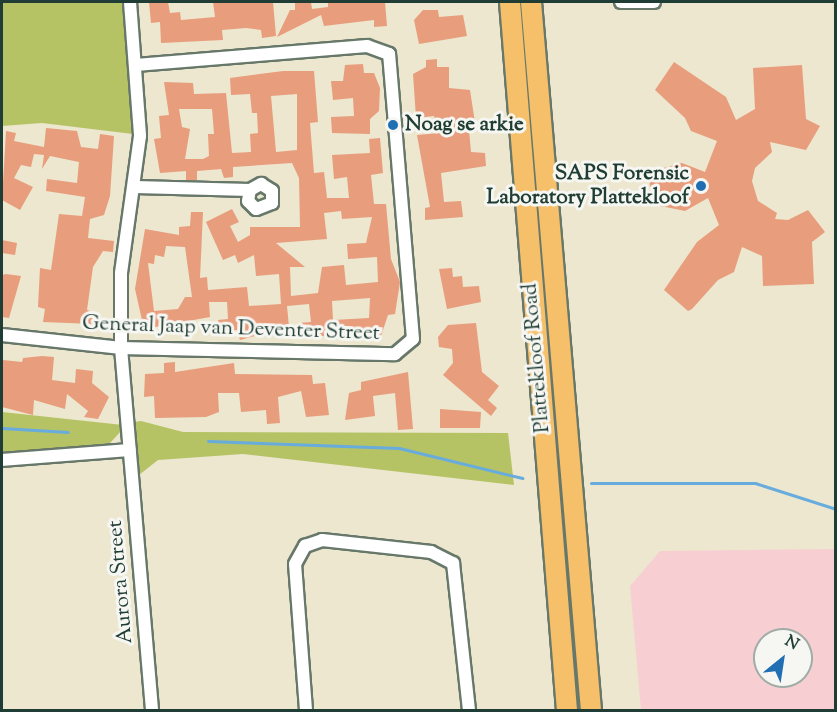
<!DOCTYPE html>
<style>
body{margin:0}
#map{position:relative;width:837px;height:712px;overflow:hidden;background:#ece7ce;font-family:"Sorts Mill Goudy",serif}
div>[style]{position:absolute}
.built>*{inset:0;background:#f7cfd2}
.green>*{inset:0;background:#b5c365}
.stream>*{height:3px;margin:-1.5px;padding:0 1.5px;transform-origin:1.5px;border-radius:1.5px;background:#68abdd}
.building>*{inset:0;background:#e89d7d}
.roads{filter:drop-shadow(2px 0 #67786a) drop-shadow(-2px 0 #67786a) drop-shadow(0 2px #67786a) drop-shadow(0 -2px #67786a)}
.street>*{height:12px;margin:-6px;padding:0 6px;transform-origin:6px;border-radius:6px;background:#fff}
.primary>*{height:20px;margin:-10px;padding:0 10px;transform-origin:10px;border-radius:10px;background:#f6c06b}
.dots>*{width:16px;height:16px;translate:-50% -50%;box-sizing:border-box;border:3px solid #f6f6f2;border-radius:50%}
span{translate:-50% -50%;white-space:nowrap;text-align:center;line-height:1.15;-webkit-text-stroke:6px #f6f6f2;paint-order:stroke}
.poi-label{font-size:21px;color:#1f3d34;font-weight:700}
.left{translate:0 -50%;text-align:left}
.right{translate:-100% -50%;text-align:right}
.street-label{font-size:21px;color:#1f3d34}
.frame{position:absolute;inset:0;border:3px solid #1f3d34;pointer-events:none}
.north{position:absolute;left:753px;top:628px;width:60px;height:60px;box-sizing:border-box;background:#f6f6f2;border:2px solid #a0aca6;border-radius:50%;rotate:30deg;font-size:16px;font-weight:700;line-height:24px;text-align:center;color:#1f3d34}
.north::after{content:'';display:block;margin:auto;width:21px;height:27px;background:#1f6fb2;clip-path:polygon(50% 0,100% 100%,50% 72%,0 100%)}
</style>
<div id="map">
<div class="built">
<div style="clip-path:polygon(evenodd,834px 549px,835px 710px,641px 710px,630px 586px,660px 551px,834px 549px,765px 640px,801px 640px,801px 676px,765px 676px,765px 640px)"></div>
</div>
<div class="green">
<div style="clip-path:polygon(2px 2px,124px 2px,133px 134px,42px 123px,2px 126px)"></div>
<div style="clip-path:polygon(2px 412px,123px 425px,123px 429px,109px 444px,2px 454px)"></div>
<div style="clip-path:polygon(141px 421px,183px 432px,508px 433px,514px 485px,243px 454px,158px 460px,139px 475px,134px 422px)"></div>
</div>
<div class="stream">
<div style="left:2px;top:428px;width:66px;rotate:3.5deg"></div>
<div style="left:208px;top:441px;width:191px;rotate:2.1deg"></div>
<div style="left:399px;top:448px;width:127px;rotate:13.7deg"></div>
<div style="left:591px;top:483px;width:164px"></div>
<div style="left:755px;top:483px;width:85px;rotate:17.8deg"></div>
</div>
<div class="building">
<div style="clip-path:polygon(149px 2px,168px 2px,170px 13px,180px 12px,181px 20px,215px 17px,213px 2px,273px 2px,276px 36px,262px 38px,261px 30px,246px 28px,222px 30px,223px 40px,161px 43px,160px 22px,151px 23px)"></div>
<div style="clip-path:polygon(295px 2px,311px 2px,312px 9px,328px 7px,328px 2px,385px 2px,387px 26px,374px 27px,374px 20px,324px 26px,321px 15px,277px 37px,290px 10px,295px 10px)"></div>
<div style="clip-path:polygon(423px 10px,438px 10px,439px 17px,463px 15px,467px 36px,419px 44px,414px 20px)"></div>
<div style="clip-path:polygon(437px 59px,437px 67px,449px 67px,449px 88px,470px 90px,476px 129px,469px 130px,471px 152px,485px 153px,486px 166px,441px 173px,444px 202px,461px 201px,463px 217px,425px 220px,425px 208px,430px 207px,417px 135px,439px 133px,434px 116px,416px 118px,413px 74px,426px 67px,426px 60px)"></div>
<div style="clip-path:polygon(674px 62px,726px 97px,736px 120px,755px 109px,753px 68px,802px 65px,806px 119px,820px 126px,806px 150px,770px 142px,772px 152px,755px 168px,752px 181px,758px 201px,777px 213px,775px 219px,788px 220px,808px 210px,825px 232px,812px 242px,814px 284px,763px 286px,762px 256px,742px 247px,734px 272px,718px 280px,692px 309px,688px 311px,664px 290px,697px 242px,719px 225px,708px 198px,685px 211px,651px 204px,649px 172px,682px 163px,705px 172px,717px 141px,691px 131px,685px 118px,655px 90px)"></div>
<div style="clip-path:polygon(363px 64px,364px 73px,374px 73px,380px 88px,379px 111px,370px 119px,370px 134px,332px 133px,331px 117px,354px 116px,353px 98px,333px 100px,331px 81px,343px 81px,345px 65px)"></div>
<div style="clip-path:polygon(evenodd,283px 71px,314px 71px,318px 122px,310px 123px,314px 173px,324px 172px,327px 198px,349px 198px,347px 177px,334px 179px,332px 155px,370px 153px,369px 139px,380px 138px,383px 173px,371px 175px,374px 204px,386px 204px,391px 259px,400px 282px,395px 314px,388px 315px,381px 336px,299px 336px,297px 323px,311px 322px,309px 304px,287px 306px,289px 327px,240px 340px,237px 330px,219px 331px,218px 320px,228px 319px,227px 302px,209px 302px,210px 317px,144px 329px,135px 289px,145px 229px,179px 235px,179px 227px,190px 226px,191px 212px,203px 212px,200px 278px,207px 277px,208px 290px,247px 287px,249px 306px,281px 304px,279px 274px,256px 276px,254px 255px,238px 263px,235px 255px,223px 260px,206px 222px,232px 209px,239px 222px,230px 226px,238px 242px,250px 235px,250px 227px,300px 227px,299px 178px,292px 163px,233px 167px,233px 177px,224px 178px,221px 169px,197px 171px,197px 180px,186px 180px,186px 171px,160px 173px,154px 139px,161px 138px,159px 116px,169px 115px,164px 82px,193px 83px,194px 94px,226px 93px,232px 153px,251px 152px,250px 134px,258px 133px,257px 113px,252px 113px,250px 94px,231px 95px,230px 78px,283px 71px,297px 94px,297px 150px,276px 152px,271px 96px,297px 94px,283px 71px,179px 109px,212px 109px,214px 134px,208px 134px,209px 156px,203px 159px,185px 159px,190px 129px,182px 127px,179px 109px,283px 71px,341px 211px,342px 219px,372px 217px,366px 243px,347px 244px,348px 259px,377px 257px,378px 282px,346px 285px,344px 265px,322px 267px,318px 293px,291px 296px,290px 267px,305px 267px,276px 243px,327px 239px,324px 213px,341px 211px,283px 71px,166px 246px,185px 247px,192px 297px,185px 297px,178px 309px,154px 311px,148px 263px,154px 264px,155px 255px,164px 257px,166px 246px,283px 71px,370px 298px,369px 318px,333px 320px,332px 301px,370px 298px)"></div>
<div style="clip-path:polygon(46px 128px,77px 131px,81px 147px,98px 149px,100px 134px,114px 136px,110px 196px,104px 215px,90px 219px,88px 238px,114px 241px,113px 252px,103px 251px,93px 267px,87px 310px,93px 312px,93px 324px,43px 322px,45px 309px,38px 307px,40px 268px,51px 270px,59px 214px,82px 216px,85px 197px,46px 191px,47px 179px,77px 183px,79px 162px,50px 156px,42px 169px,44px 155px,34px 154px,31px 167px,21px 165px,14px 178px,33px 187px,20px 210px,2px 200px,6px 131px,16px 133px,14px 141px,44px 147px)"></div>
<div style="clip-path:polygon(2px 240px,17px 243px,15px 255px,2px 253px)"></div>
<div style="clip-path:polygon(452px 268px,453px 277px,462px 276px,463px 287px,479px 286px,481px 302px,447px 309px,439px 269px)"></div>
<div style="clip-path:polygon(6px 274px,21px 276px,9px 318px,2px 317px,2px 275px)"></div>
<div style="clip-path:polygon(476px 323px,482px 372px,499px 386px,488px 400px,497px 408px,491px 416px,443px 375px,453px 363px,452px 349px,439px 347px,438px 337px,448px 325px)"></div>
<div style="clip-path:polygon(42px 356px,54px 357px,52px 380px,75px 383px,76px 369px,93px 371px,92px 383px,109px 397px,98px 419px,84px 417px,88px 411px,67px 394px,65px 409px,34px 400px,33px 415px,2px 407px,3px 360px,22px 362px,23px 358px)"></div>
<div style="clip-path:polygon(175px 362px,175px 372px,234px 363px,235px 374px,312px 375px,313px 384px,325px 383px,329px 415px,306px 417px,301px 391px,278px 397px,280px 423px,267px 424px,266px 410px,241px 412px,239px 393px,218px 393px,219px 412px,206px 417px,155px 418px,154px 396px,144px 397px,145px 374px,164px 373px,164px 363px)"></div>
<div style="clip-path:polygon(408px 372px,413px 429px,398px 430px,395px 393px,373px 396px,375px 416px,345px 420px,349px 393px,361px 390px,361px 382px)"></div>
<div style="clip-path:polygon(440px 409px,481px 412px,480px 428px,440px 428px)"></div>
</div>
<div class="roads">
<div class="street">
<div style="left:130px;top:2px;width:134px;rotate:85.7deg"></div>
<div style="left:140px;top:136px;width:138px;rotate:97.9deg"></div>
<div style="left:121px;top:273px;width:75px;rotate:90deg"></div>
<div style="left:121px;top:348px;width:363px;rotate:85.1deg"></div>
<div style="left:621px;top:2px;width:33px"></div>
<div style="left:135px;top:187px;width:115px;rotate:1.5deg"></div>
<div style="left:250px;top:190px;width:13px;rotate:-29deg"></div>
<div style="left:261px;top:184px;width:13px;rotate:32deg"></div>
<div style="left:272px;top:191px;width:12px;rotate:90deg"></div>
<div style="left:272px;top:203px;width:17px;rotate:159deg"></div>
<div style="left:256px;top:209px;width:11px;rotate:-135deg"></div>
<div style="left:248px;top:201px;width:11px;rotate:-80deg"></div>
<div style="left:2px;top:335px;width:120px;rotate:6.2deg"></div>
<div style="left:121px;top:348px;width:274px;rotate:1.3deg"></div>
<div style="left:395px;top:354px;width:23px;rotate:-40deg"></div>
<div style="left:413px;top:339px;width:286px;rotate:-94.8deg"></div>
<div style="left:389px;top:54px;width:23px;rotate:-160deg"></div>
<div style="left:367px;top:46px;width:232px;rotate:175.3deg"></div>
<div style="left:2px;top:460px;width:128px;rotate:-4.5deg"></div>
<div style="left:306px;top:710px;width:146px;rotate:-94.3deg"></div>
<div style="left:295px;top:564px;width:21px;rotate:-61deg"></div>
<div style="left:305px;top:546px;width:18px;rotate:-19deg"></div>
<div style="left:322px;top:540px;width:110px;rotate:6.3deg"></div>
<div style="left:431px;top:552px;width:25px;rotate:27deg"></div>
<div style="left:453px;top:563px;width:148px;rotate:83.8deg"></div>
</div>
<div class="primary">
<div style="left:510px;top:2px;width:710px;rotate:85.4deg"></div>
<div style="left:531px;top:2px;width:711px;rotate:85.16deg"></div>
</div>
</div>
<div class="dots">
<div style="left:393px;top:125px;background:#1f6fb2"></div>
<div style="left:701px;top:186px;background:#1f6fb2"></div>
</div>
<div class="poi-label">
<span class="left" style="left:405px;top:125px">Noag se arkie</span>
<span class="right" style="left:689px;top:186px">SAPS Forensic<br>Laboratory Plattekloof</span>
</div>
<div class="street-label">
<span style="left:231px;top:329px;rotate:2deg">General Jaap van Deventer Street</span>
<span style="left:537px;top:358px;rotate:-95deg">Plattekloof Road</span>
<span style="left:121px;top:582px;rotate:-95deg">Aurora Street</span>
</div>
<div class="frame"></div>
<div class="north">N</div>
</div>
